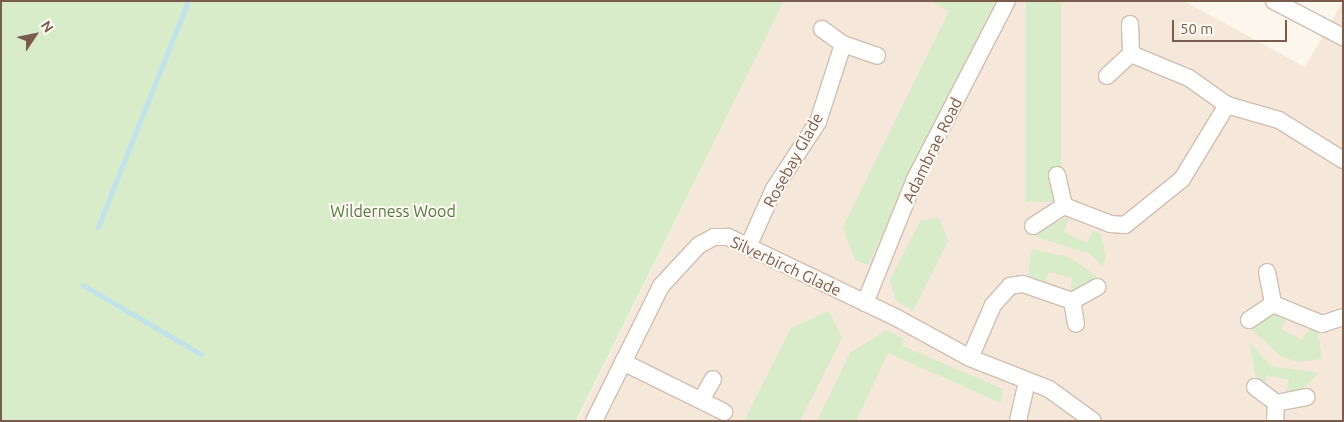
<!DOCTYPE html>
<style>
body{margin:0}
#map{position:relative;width:1344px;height:422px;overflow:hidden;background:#fdf6ec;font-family:Ubuntu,sans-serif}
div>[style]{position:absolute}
.residential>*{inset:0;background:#f5e8da}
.green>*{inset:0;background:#d8ecc9;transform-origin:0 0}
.stream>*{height:4.5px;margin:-2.25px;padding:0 2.25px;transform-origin:2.25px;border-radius:2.25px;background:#bfe3e8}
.roads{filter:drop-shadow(1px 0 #d1beb0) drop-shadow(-1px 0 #d1beb0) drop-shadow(0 1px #d1beb0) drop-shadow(0 -1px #d1beb0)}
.street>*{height:16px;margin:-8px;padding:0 8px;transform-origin:8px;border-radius:8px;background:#fff}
span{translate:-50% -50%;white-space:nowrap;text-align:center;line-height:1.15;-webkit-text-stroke:4px #fffaf3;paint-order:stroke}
.street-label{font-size:16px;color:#7a5c4d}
.park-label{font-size:16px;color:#537a41}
.frame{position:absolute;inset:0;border:2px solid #7a5c4d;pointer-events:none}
.north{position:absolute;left:10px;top:10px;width:50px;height:50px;-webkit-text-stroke:4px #fffaf3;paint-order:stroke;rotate:56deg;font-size:14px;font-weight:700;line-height:20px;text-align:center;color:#7a5c4d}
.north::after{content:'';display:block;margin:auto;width:18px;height:22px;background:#7a5c4d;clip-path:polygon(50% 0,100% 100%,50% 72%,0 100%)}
.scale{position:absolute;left:1172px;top:20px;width:115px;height:22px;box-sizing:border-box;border:2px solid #7a5c4d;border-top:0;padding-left:6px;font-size:15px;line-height:18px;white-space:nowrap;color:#7a5c4d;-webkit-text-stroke:4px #fffaf3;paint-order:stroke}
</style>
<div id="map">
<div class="residential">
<div style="clip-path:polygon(784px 1px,1184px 1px,1305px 67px,1343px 1px,1343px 421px,577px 421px)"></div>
</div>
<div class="green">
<div style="clip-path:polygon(1px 1px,784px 1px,576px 421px,1px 421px)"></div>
<div style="clip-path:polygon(930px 1px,996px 1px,868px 265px,855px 260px,843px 227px,949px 11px)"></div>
<div style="left:1026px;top:1px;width:35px;height:201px"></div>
<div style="clip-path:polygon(1069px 217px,1064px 232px,1087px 243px,1093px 230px,1101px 234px,1106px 257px,1102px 266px,1090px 254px,1034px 236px,1039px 230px)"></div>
<div style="clip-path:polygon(939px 218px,948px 241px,913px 311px,895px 300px,890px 279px,921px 220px)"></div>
<div style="clip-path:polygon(1031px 249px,1069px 257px,1098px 277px,1070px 294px,1072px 278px,1048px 272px,1045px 290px,1028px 277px)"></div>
<div style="clip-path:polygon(829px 311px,842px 338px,800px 421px,744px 421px,791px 328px)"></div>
<div style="clip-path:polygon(1276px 313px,1287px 317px,1281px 329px,1302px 340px,1309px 329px,1318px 330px,1322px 359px,1297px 362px,1280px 356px,1250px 328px,1255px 321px)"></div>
<div style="clip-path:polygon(886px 330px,903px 338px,903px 346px,1003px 389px,1001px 403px,888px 353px,856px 421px,817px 421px,850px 353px)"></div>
<div style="clip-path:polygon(1249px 342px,1271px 366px,1319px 373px,1302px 389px,1286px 394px,1289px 380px,1267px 375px,1265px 389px,1257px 385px)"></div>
</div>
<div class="stream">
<div style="left:98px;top:227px;width:243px;rotate:-68.3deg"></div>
<div style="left:83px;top:285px;width:137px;rotate:30.3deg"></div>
</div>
<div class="roads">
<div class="street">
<div style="left:1274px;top:1px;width:78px;rotate:27.6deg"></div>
<div style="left:1130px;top:24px;width:30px;rotate:88deg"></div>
<div style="left:822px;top:29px;width:26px;rotate:36deg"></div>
<div style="left:1107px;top:76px;width:33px;rotate:-43deg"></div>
<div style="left:1131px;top:54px;width:63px;rotate:22.5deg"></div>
<div style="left:1189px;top:78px;width:47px;rotate:35.4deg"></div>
<div style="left:1227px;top:105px;width:54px;rotate:16.1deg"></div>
<div style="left:1279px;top:120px;width:75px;rotate:32deg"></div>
<div style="left:1057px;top:175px;width:32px;rotate:77deg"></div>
<div style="left:1064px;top:206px;width:50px;rotate:21deg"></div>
<div style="left:1111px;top:224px;width:14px;rotate:4deg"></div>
<div style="left:1125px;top:225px;width:73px;rotate:-38.9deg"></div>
<div style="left:1182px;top:179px;width:87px;rotate:-58.7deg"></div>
<div style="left:1033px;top:226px;width:37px;rotate:-33deg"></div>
<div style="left:748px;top:247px;width:64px;rotate:-65.9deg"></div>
<div style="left:774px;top:189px;width:80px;rotate:-56.7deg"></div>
<div style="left:818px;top:122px;width:82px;rotate:-72.2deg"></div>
<div style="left:843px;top:44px;width:36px;rotate:19deg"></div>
<div style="left:1267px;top:272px;width:33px;rotate:79deg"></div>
<div style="left:1072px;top:301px;width:23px;rotate:80deg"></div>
<div style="left:865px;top:303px;width:134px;rotate:-68deg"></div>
<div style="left:915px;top:179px;width:200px;rotate:-62.7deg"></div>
<div style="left:1249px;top:320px;width:29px;rotate:-34deg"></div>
<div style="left:1273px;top:304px;width:53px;rotate:22.2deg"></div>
<div style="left:1322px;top:324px;width:22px;rotate:-18deg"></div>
<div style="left:970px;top:358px;width:58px;rotate:-66.5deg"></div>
<div style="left:993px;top:305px;width:25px;rotate:-48deg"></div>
<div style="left:1010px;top:286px;width:13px;rotate:-9deg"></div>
<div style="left:1023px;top:284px;width:52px;rotate:19.1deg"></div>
<div style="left:1072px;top:301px;width:29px;rotate:-29deg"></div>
<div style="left:623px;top:362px;width:113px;rotate:26.3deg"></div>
<div style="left:1255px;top:387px;width:26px;rotate:37deg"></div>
<div style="left:1276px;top:403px;width:18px;rotate:93deg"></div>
<div style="left:701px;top:400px;width:24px;rotate:-60deg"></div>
<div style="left:1276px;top:403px;width:31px;rotate:-11deg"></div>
<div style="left:594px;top:421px;width:151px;rotate:-63.6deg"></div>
<div style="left:661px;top:286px;width:56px;rotate:-47.2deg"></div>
<div style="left:699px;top:245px;width:17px;rotate:-28deg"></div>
<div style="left:714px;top:237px;width:14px"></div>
<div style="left:728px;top:237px;width:187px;rotate:25.6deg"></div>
<div style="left:897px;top:318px;width:83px;rotate:28.7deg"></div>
<div style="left:970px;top:358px;width:85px;rotate:21.4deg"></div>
<div style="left:1049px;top:389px;width:54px;rotate:36deg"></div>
<div style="left:1018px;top:421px;width:41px;rotate:-77.3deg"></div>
</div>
</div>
<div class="street-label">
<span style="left:932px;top:150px;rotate:-64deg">Adambrae Road</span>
<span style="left:793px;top:160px;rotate:-61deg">Rosebay Glade</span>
<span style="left:786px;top:266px;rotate:25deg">Silverbirch Glade</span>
</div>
<div class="park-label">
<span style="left:393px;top:211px">Wilderness Wood</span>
</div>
<div class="frame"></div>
<div class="north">N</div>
<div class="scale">50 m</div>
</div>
